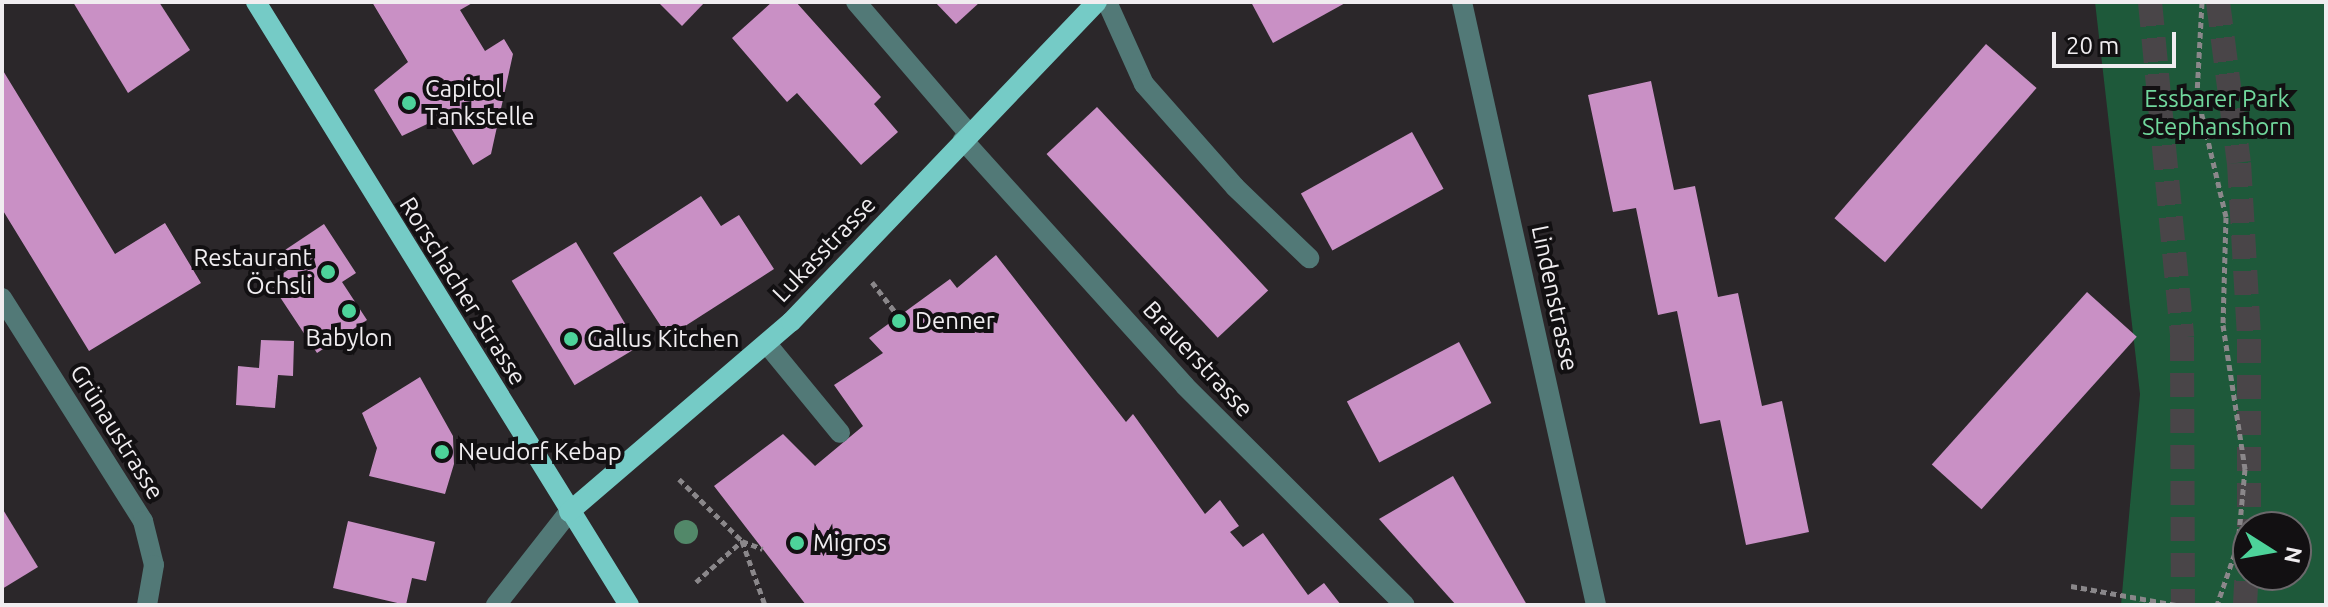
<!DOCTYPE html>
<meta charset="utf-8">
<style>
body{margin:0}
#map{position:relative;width:2328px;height:607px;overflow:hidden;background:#2b272a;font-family:Ubuntu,sans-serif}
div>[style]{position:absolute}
.green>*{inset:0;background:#1e593a}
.building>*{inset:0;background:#c990c5;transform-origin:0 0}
.highway-tunnel>*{height:24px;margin-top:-12px;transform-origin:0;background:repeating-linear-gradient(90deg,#494548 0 24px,transparent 0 36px)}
.path>*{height:5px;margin-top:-2.5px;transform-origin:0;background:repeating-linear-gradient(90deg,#8a878a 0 6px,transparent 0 10px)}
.minor>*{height:20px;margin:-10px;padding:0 10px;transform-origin:10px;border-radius:10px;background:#527977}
.major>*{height:20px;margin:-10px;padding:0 10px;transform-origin:10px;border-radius:10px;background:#75cbc6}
.trees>*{width:24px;height:24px;margin:-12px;border-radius:50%;background:#528869}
.dots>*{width:22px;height:22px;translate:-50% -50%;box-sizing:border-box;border:4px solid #121012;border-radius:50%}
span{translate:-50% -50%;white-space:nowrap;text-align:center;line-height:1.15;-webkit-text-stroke:8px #121012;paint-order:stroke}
.poi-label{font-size:24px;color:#f0edf0}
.left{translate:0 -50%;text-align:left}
.right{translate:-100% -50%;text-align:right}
.park-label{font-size:24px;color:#71d89d}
.street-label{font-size:24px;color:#f0edf0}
.frame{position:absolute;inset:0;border:4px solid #f0edf0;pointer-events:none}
.north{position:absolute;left:2232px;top:511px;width:80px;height:80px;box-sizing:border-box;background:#121012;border:2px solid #6b686b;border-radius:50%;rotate:101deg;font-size:22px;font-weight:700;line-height:32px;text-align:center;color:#f0edf0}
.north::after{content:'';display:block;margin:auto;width:28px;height:36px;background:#4dd39a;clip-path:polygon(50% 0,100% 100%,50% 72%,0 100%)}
.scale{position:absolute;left:2052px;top:32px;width:124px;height:36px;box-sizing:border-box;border:4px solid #f0edf0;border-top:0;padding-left:10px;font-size:24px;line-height:28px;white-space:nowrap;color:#f0edf0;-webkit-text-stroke:6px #121012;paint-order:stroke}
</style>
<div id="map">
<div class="green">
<div style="clip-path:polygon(evenodd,2095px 2px,2326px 2px,2324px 605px,2121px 605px,2140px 394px,2095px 2px,2248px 527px,2296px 527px,2296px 575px,2248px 575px,2248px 527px)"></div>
</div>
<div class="building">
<div style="clip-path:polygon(73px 2px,159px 2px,190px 50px,128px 93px)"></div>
<div style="clip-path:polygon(372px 2px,474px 2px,460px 10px,485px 51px,504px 39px,513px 54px,491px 154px,473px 165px,444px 116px,402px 136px,374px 90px,408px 62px)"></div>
<div style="clip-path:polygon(658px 2px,705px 2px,682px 26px)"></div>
<div style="clip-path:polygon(772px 2px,796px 2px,881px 97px,874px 104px,898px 132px,861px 165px,797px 93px,787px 102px,732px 38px)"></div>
<div style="clip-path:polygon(935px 2px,980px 2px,956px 24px)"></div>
<div style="clip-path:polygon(1251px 2px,1347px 2px,1273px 43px)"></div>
<div style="left:1986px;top:44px;width:67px;height:231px;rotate:41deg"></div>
<div style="clip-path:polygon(2px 69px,115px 254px,165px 223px,201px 283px,89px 351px,2px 209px)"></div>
<div style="clip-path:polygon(1651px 81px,1674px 190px,1695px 186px,1718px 297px,1738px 293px,1762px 406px,1782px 401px,1809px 532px,1746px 545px,1720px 420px,1700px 424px,1677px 311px,1658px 315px,1636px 208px,1613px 212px,1588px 95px)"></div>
<div style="left:1097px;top:107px;width:251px;height:69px;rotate:47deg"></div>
<div style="left:1412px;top:132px;width:65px;height:127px;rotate:61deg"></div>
<div style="clip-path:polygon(701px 196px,721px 226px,739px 215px,774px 269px,668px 337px,613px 253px)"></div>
<div style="clip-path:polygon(324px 224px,356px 273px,342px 282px,367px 320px,317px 353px,270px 282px,294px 266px,285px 250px)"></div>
<div style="left:576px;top:242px;width:122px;height:75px;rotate:59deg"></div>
<div style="clip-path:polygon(996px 255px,1126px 422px,1133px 414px,1205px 514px,1220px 500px,1239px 526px,1230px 532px,1243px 547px,1263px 533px,1308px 595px,1324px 583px,1341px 605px,806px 605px,714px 486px,783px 434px,815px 466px,863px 426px,834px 385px,883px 353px,869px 338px,950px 279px,957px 288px)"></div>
<div style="left:2087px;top:292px;width:67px;height:232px;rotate:42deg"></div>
<div style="clip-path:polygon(261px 340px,294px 341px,293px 376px,278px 375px,275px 408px,236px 405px,238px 366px,259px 368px)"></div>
<div style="left:1459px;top:342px;width:69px;height:127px;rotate:62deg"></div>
<div style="clip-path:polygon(420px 377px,453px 436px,454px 464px,445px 494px,369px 476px,377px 448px,362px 413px)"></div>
<div style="clip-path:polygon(1453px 476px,1527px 605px,1456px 605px,1379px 519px)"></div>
<div style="clip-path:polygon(2px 508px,38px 567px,2px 589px)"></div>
<div style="clip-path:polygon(348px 521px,435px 542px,426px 581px,412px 578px,406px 605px,333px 588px)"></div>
</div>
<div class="highway-tunnel">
<div style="left:2150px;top:2px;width:337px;rotate:84.5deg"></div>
<div style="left:2182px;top:337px;width:268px;rotate:89.8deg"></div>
<div style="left:2218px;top:2px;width:162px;rotate:82.6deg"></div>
<div style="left:2239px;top:163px;width:176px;rotate:86.7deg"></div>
<div style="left:2249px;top:339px;width:188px;rotate:90deg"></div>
<div style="left:2245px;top:605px;width:57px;rotate:-87deg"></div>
</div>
<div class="path">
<div style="left:2202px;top:2px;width:92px;rotate:93.1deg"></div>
<div style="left:2197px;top:94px;width:126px;rotate:76.7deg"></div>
<div style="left:2226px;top:217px;width:108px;rotate:91.6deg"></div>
<div style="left:2223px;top:325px;width:146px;rotate:81.3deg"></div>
<div style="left:2245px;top:469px;width:75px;rotate:95.3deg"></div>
<div style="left:2238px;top:544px;width:65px;rotate:109deg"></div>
<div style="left:872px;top:282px;width:44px;rotate:52.4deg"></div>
<div style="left:679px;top:479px;width:88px;rotate:44.5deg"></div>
<div style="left:742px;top:541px;width:22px;rotate:21deg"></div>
<div style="left:696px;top:582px;width:62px;rotate:-41.7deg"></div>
<div style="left:742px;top:541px;width:68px;rotate:70.2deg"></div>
<div style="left:2071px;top:586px;width:108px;rotate:10.2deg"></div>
</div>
<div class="minor">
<div style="left:856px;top:2px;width:174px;rotate:49.4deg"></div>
<div style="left:1107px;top:2px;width:90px;rotate:65.7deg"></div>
<div style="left:1144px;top:84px;width:137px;rotate:48.5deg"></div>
<div style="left:1235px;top:187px;width:103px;rotate:43.8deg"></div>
<div style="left:1462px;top:2px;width:618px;rotate:77.47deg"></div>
<div style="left:963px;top:140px;width:331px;rotate:47.9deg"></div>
<div style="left:1185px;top:386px;width:310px;rotate:44.9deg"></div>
<div style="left:2px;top:298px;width:264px;rotate:57.7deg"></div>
<div style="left:143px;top:521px;width:45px;rotate:76deg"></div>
<div style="left:154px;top:565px;width:41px;rotate:99.9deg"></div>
<div style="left:767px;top:344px;width:115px;rotate:50.6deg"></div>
<div style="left:496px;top:605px;width:118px;rotate:-51.9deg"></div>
</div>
<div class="major">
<div style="left:256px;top:2px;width:709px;rotate:58.26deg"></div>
<div style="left:569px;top:512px;width:292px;rotate:-40.6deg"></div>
<div style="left:791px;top:322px;width:443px;rotate:-46.3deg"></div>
</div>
<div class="trees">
<div style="left:686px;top:532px"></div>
</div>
<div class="dots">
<div style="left:409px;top:103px;background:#4dd39a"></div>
<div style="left:328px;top:272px;background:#4dd39a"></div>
<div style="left:349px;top:311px;background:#4dd39a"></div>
<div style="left:899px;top:321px;background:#4dd39a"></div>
<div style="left:571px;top:339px;background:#4dd39a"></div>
<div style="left:442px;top:452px;background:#4dd39a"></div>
<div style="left:797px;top:543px;background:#4dd39a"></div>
</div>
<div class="poi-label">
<span class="left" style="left:425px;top:103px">Capitol<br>Tankstelle</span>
<span class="right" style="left:312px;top:272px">Restaurant<br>Öchsli</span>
<span class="left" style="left:915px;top:321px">Denner</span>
<span style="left:349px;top:338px">Babylon</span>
<span class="left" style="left:587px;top:339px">Gallus Kitchen</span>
<span class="left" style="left:458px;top:452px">Neudorf Kebap</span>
<span class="left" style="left:813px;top:543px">Migros</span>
</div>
<div class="park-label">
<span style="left:2217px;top:113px">Essbarer Park<br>Stephanshorn</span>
</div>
<div class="street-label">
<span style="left:824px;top:249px;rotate:-46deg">Lukasstrasse</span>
<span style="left:463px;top:291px;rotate:58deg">Rorschacher Strasse</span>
<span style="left:1555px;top:298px;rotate:78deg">Lindenstrasse</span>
<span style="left:1198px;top:359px;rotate:47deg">Brauerstrasse</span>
<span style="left:117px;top:432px;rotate:58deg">Grünaustrasse</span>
</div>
<div class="frame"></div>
<div class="north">N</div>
<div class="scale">20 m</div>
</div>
